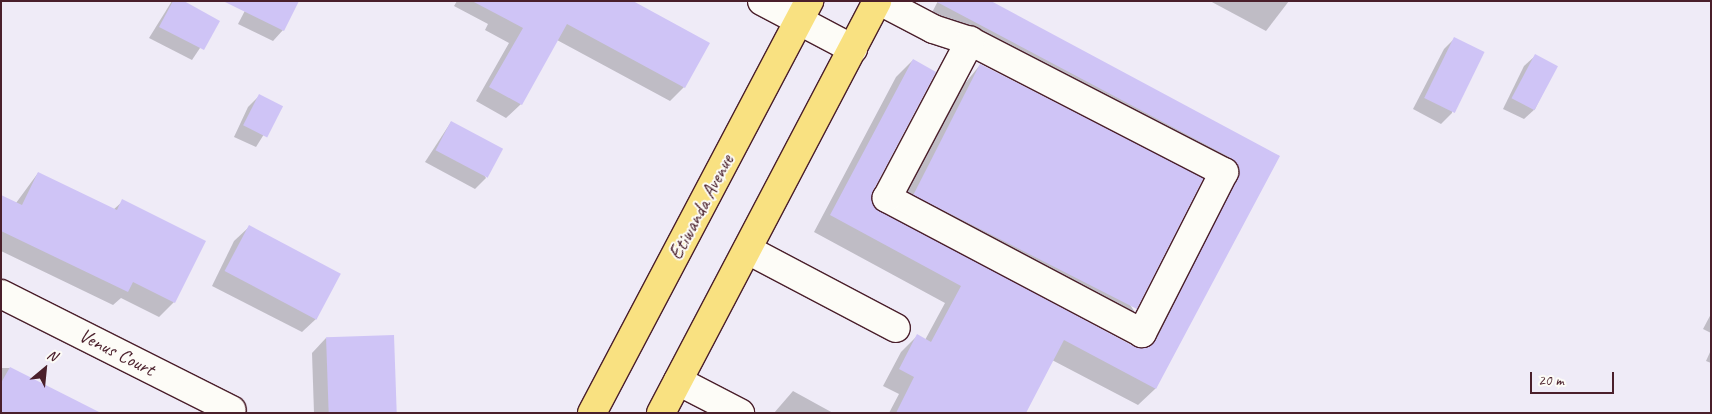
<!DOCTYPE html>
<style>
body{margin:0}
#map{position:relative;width:1712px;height:414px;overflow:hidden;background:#efebf7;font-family:Caveat,sans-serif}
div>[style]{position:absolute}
.shadow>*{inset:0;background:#0003}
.building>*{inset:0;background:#cfc4f6;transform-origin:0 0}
.roads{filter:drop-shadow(1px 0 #4a1f2b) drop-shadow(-1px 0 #4a1f2b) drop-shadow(0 1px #4a1f2b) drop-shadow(0 -1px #4a1f2b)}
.minor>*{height:28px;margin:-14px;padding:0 14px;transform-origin:14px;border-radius:14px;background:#fdfcf7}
.major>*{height:28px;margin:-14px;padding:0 14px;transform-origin:14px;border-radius:14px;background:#f9e181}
span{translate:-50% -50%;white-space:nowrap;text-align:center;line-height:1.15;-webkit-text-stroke:4px #fdfcf7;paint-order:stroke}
.street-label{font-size:20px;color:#4a1f2b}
.frame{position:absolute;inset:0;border:2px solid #4a1f2b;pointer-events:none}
.north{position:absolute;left:20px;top:344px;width:50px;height:50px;-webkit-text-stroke:4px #fdfcf7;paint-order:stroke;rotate:28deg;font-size:14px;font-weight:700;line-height:20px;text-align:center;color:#4a1f2b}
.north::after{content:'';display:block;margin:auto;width:18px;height:22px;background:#4a1f2b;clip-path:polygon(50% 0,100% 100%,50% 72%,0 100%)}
.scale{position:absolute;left:1530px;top:372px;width:84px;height:22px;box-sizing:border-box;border:2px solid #4a1f2b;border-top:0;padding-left:6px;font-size:15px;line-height:18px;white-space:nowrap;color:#4a1f2b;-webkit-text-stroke:4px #fdfcf7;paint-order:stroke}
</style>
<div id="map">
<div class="shadow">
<div style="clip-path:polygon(172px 1px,181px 1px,218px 21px,192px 60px,149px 38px)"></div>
<div style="clip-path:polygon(250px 1px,283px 30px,273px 41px,238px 24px)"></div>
<div style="clip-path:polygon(457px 1px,616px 1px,684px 87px,670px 101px,557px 40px,521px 104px,506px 118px,476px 101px,509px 43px,485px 30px,488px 24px,454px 6px)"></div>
<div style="clip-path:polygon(938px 1px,1279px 156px,1155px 389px,1138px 405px,1052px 360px,1024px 413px,889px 413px,899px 394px,883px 386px,901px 352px,917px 336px,925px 340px,945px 303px,814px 232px,896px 77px,913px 60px,872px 190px,873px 207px,1135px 348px,1145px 348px,1224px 189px,1215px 175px,927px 22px)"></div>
<div style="clip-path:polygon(1210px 1px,1289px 1px,1266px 31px)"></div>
<div style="clip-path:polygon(1455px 38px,1452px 113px,1441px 124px,1413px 109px,1444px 49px)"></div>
<div style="clip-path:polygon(1535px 56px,1556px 66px,1535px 109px,1524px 119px,1503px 109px,1524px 66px)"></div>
<div style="clip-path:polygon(980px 65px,1134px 311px,1120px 325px,895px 206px,949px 103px)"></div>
<div style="clip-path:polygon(259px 96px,281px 107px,256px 147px,234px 137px,248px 107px)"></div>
<div style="clip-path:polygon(451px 122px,486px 178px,475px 189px,425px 162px)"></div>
<div style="clip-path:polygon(38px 173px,113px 210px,123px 201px,204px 241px,174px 302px,159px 317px,121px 298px,113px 305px,1px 251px,1px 196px,16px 203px)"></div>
<div style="clip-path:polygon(249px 227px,317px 318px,302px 332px,212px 286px,234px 241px)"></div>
<div style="clip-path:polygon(1711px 314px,1711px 333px,1703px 329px)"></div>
<div style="clip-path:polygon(326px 338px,396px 413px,314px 413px,312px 353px)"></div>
<div style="clip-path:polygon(1711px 350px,1711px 363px,1706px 361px)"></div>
<div style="clip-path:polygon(1px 368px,10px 368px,1px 413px)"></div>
<div style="clip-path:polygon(793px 391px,833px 413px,774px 413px)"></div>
</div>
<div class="building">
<div style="clip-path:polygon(173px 1px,184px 1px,220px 21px,204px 50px,159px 27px)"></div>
<div style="clip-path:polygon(223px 1px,299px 1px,284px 31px)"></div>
<div style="clip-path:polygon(472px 1px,633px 1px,710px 43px,685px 88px,567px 24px,522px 105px,489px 87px,523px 28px)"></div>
<div style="clip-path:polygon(935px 1px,991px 1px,1280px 156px,1156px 389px,1064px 340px,1026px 413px,896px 413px,914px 377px,899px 369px,917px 334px,931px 342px,961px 286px,830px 215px,913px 59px,936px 72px,873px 191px,874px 207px,1135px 347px,1150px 346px,1156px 340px,1240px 172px,1231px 158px)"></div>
<div style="left:1454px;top:37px;width:34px;height:68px;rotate:26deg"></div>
<div style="left:1535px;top:54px;width:26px;height:50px;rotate:28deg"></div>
<div style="left:980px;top:64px;width:251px;height:147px;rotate:27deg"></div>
<div style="left:259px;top:94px;width:27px;height:35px;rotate:27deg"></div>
<div style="left:451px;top:121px;width:59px;height:33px;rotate:28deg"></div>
<div style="clip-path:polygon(38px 172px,117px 210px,122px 199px,206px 241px,175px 303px,133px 282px,128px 292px,1px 231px,1px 195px,22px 205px)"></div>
<div style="left:249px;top:225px;width:104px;height:52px;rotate:28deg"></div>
<div style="left:394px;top:335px;width:78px;height:68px;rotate:88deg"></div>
<div style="clip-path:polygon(10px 367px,101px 413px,1px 413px,1px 383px)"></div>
</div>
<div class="roads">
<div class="minor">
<div style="left:762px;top:1px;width:103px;rotate:27.8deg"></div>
<div style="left:880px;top:1px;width:60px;rotate:27.8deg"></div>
<div style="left:933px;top:29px;width:39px;rotate:18deg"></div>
<div style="left:970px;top:41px;width:286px;rotate:27.3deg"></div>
<div style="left:1224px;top:172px;width:181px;rotate:117deg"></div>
<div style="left:1142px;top:333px;width:289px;rotate:-152.1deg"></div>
<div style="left:887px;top:198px;width:178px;rotate:-62.1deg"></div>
<div style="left:748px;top:250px;width:167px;rotate:27.8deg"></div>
<div style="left:1px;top:294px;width:258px;rotate:26.7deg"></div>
<div style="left:678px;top:381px;width:70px;rotate:27.3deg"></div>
</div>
<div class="major">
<div style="left:592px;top:413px;width:466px;rotate:-62.2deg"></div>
<div style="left:661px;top:413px;width:465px;rotate:-62.3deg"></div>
</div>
</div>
<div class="street-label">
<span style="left:701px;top:207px;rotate:-62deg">Etiwanda Avenue</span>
<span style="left:117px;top:352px;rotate:27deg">Venus Court</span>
</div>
<div class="frame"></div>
<div class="north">N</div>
<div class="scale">20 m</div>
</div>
